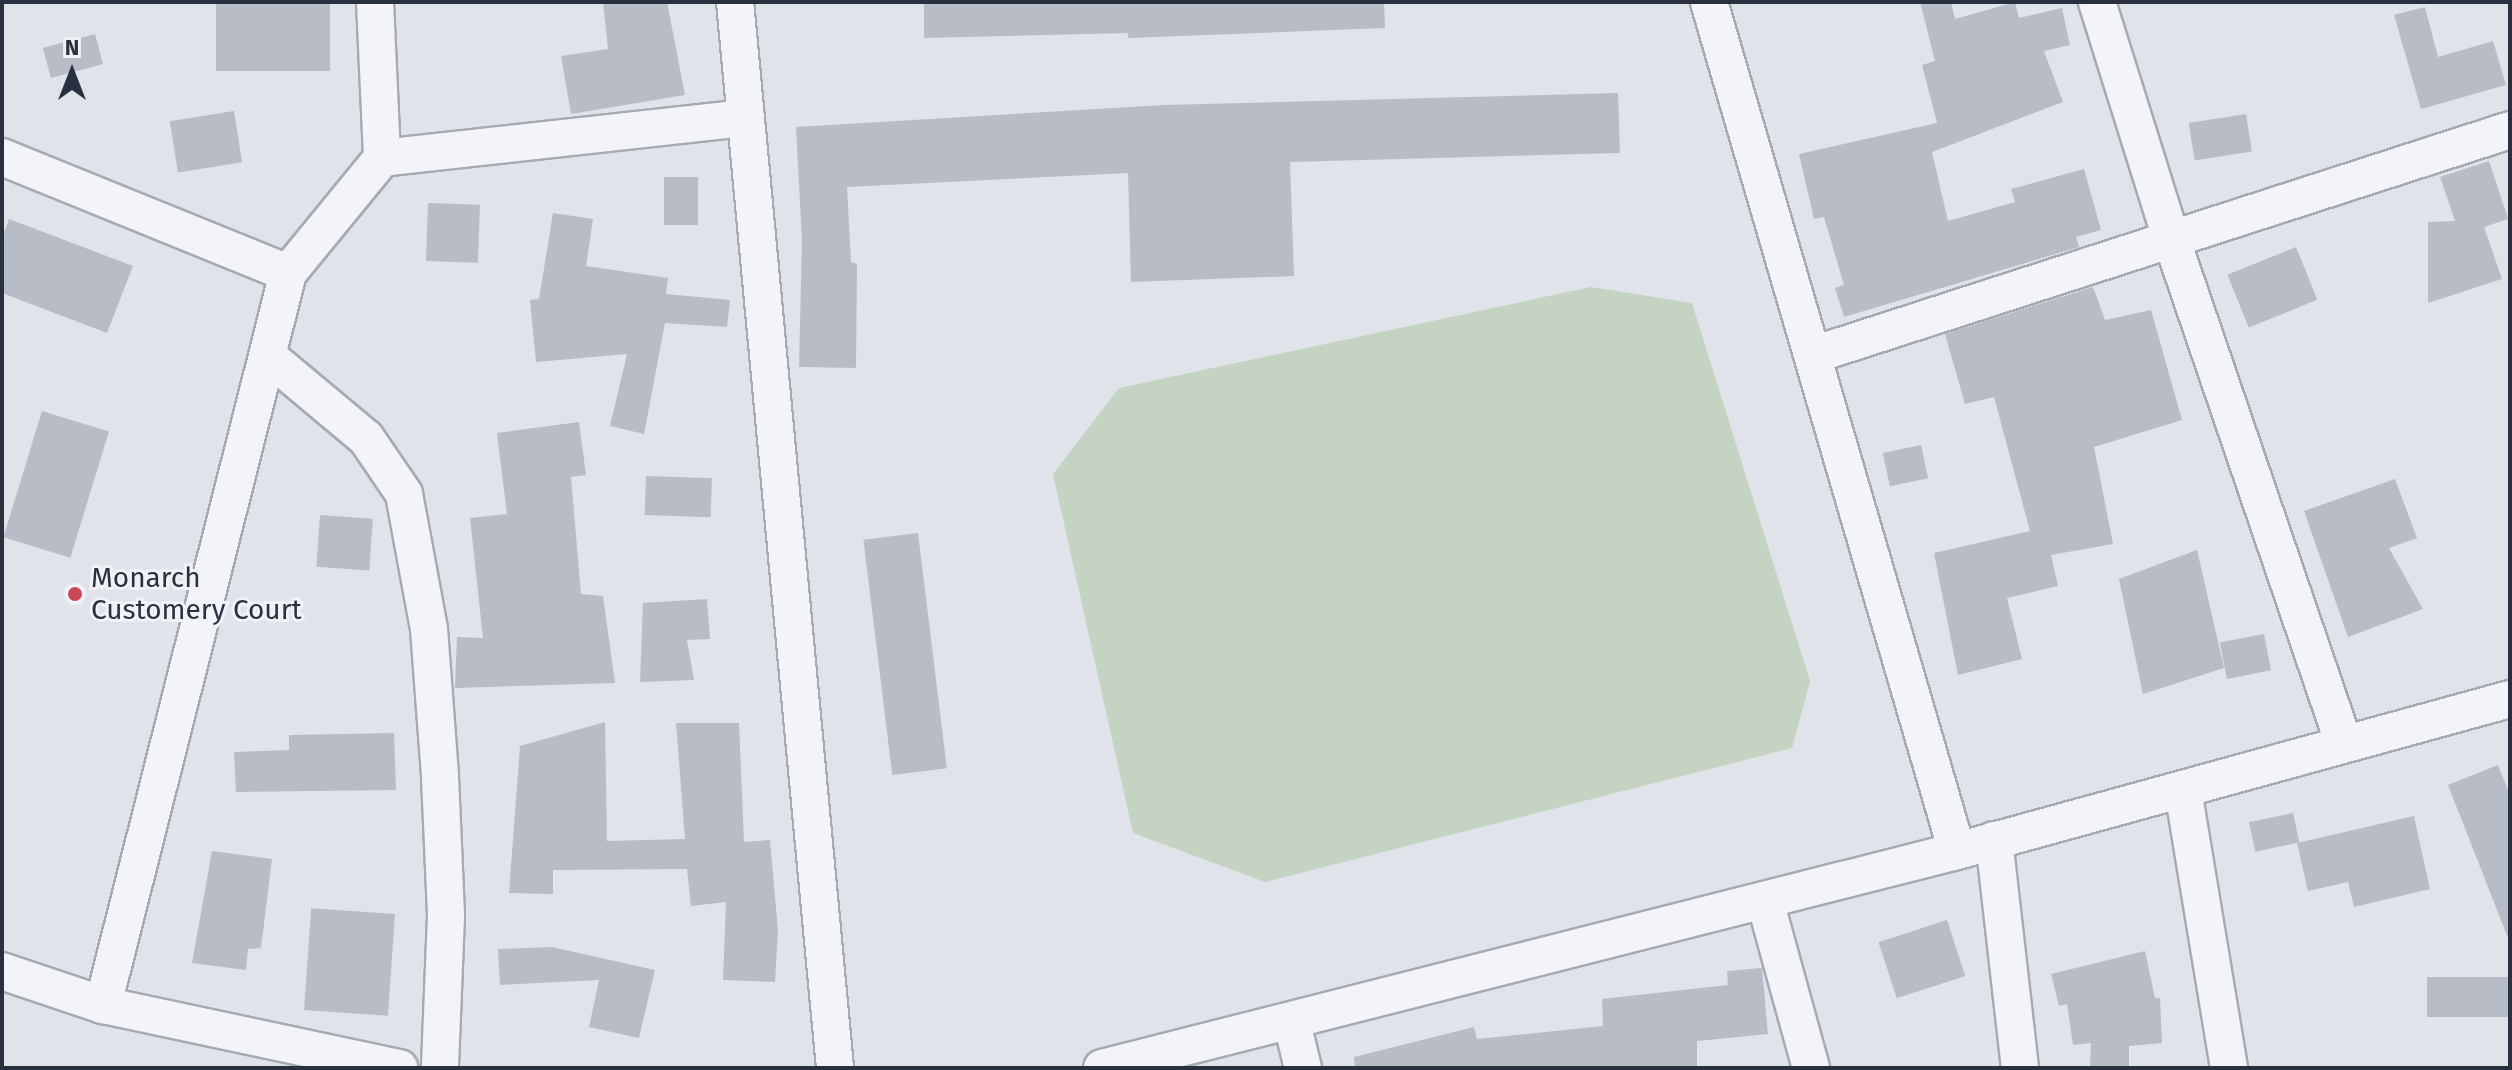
<!DOCTYPE html>
<style>
body{margin:0}
#map{position:relative;width:2512px;height:1070px;overflow:hidden;background:#e0e3e9;font-family:"Fira Sans",sans-serif}
div>[style]{position:absolute}
.green>*{inset:0;background:#c5d3c2}
.building>*{inset:0;background:#b8bcc6;transform-origin:0 0}
.roads{filter:drop-shadow(2px 0 #a5aab3) drop-shadow(-2px 0 #a5aab3) drop-shadow(0 2px #a5aab3) drop-shadow(0 -2px #a5aab3)}
.street>*{height:36px;margin:-18px;padding:0 18px;transform-origin:18px;border-radius:18px;background:#f3f4f7}
.dots>*{width:22px;height:22px;translate:-50% -50%;box-sizing:border-box;border:4px solid #f0f2f6;border-radius:50%}
span{translate:-50% -50%;white-space:nowrap;text-align:center;line-height:1.15;-webkit-text-stroke:6px #f0f2f6;paint-order:stroke}
.poi-label{font-size:28px;color:#293040}
.left{translate:0 -50%;text-align:left}
.frame{position:absolute;inset:0;border:4px solid #293040;pointer-events:none}
.north{position:absolute;left:32px;top:32px;width:80px;height:80px;-webkit-text-stroke:6px #f0f2f6;paint-order:stroke;rotate:0deg;font-size:22px;font-weight:700;line-height:32px;text-align:center;color:#293040}
.north::after{content:'';display:block;margin:auto;width:28px;height:36px;background:#293040;clip-path:polygon(50% 0,100% 100%,50% 72%,0 100%)}
</style>
<div id="map">
<div class="green">
<div style="clip-path:polygon(1591px 287px,1692px 303px,1810px 681px,1792px 748px,1265px 882px,1133px 833px,1053px 474px,1119px 388px)"></div>
</div>
<div class="building">
<div style="left:216px;top:2px;width:114px;height:69px"></div>
<div style="clip-path:polygon(603px 2px,667px 2px,685px 95px,571px 114px,561px 56px,608px 49px)"></div>
<div style="clip-path:polygon(924px 2px,1384px 2px,1385px 28px,1128px 38px,1128px 33px,924px 38px)"></div>
<div style="clip-path:polygon(1920px 2px,1951px 2px,1955px 19px,2015px 2px,2019px 18px,2062px 8px,2070px 45px,2044px 51px,2063px 102px,1932px 152px,1948px 221px,2015px 202px,2011px 189px,2084px 169px,2101px 230px,2076px 237px,2079px 247px,1844px 317px,1835px 288px,1844px 285px,1824px 217px,1814px 219px,1799px 154px,1937px 123px,1922px 65px,1935px 61px)"></div>
<div style="clip-path:polygon(2425px 7px,2438px 57px,2493px 41px,2506px 85px,2421px 109px,2394px 15px)"></div>
<div style="left:95px;top:34px;width:31px;height:54px;rotate:75deg"></div>
<div style="clip-path:polygon(1618px 93px,1620px 153px,1290px 162px,1294px 276px,1131px 282px,1128px 173px,847px 187px,851px 262px,857px 264px,856px 368px,799px 367px,802px 240px,796px 127px,1164px 105px)"></div>
<div style="left:234px;top:111px;width:52px;height:65px;rotate:81deg"></div>
<div style="left:2246px;top:114px;width:38px;height:58px;rotate:81deg"></div>
<div style="clip-path:polygon(2489px 161px,2508px 219px,2484px 227px,2502px 279px,2428px 303px,2428px 222px,2455px 221px,2440px 177px)"></div>
<div style="left:664px;top:177px;width:34px;height:48px"></div>
<div style="left:428px;top:203px;width:52px;height:58px;rotate:2deg"></div>
<div style="clip-path:polygon(553px 213px,593px 219px,586px 266px,668px 278px,666px 294px,730px 300px,727px 327px,665px 323px,644px 434px,610px 426px,627px 354px,536px 362px,530px 300px,539px 299px)"></div>
<div style="clip-path:polygon(9px 219px,133px 266px,107px 333px,2px 293px,2px 238px)"></div>
<div style="left:2296px;top:247px;width:57px;height:74px;rotate:68deg"></div>
<div style="clip-path:polygon(2093px 287px,2105px 320px,2151px 310px,2182px 420px,2094px 447px,2113px 544px,2051px 555px,2058px 586px,2007px 598px,2022px 659px,1958px 675px,1934px 553px,2030px 531px,1994px 397px,1965px 404px,1945px 334px)"></div>
<div style="left:42px;top:411px;width:70px;height:132px;rotate:17deg"></div>
<div style="clip-path:polygon(579px 422px,586px 475px,571px 477px,581px 594px,603px 596px,615px 683px,455px 688px,457px 637px,483px 638px,470px 518px,507px 514px,497px 433px)"></div>
<div style="left:1921px;top:445px;width:34px;height:39px;rotate:78deg"></div>
<div style="left:646px;top:476px;width:66px;height:39px;rotate:2deg"></div>
<div style="clip-path:polygon(2395px 479px,2417px 538px,2389px 548px,2423px 609px,2348px 637px,2304px 511px)"></div>
<div style="left:320px;top:515px;width:53px;height:52px;rotate:4deg"></div>
<div style="left:918px;top:533px;width:237px;height:55px;rotate:83deg"></div>
<div style="clip-path:polygon(2197px 550px,2224px 668px,2143px 694px,2119px 579px)"></div>
<div style="clip-path:polygon(707px 599px,710px 639px,687px 640px,694px 680px,640px 682px,643px 603px)"></div>
<div style="left:2264px;top:634px;width:37px;height:45px;rotate:79deg"></div>
<div style="clip-path:polygon(605px 722px,607px 841px,685px 839px,676px 723px,739px 723px,744px 842px,770px 840px,778px 931px,775px 982px,723px 980px,726px 902px,691px 906px,687px 869px,553px 870px,553px 894px,509px 893px,520px 746px)"></div>
<div style="clip-path:polygon(394px 733px,396px 790px,236px 792px,234px 752px,289px 750px,289px 735px)"></div>
<div style="clip-path:polygon(2498px 765px,2510px 795px,2508px 938px,2448px 785px)"></div>
<div style="left:2293px;top:813px;width:30px;height:45px;rotate:78deg"></div>
<div style="clip-path:polygon(2414px 816px,2430px 889px,2354px 907px,2348px 882px,2308px 891px,2297px 843px)"></div>
<div style="clip-path:polygon(212px 851px,272px 859px,261px 948px,248px 949px,246px 970px,192px 963px)"></div>
<div style="left:395px;top:914px;width:102px;height:84px;rotate:94deg"></div>
<div style="left:1947px;top:920px;width:59px;height:72px;rotate:72deg"></div>
<div style="clip-path:polygon(552px 947px,655px 970px,639px 1038px,589px 1027px,599px 980px,500px 985px,498px 949px)"></div>
<div style="clip-path:polygon(2145px 951px,2155px 998px,2160px 998px,2162px 1043px,2129px 1046px,2129px 1068px,2090px 1068px,2091px 1043px,2073px 1045px,2067px 1004px,2059px 1006px,2051px 974px)"></div>
<div style="clip-path:polygon(1762px 968px,1768px 1034px,1697px 1041px,1697px 1066px,1355px 1068px,1354px 1057px,1474px 1027px,1477px 1039px,1603px 1026px,1602px 999px,1728px 985px,1727px 971px)"></div>
<div style="left:2510px;top:977px;width:40px;height:83px;rotate:90deg"></div>
</div>
<div class="roads">
<div class="street">
<div style="left:375px;top:2px;width:156px;rotate:87.4deg"></div>
<div style="left:735px;top:2px;width:1071px;rotate:84.64deg"></div>
<div style="left:1709px;top:2px;width:884px;rotate:73.72deg"></div>
<div style="left:2097px;top:2px;width:247px;rotate:72.6deg"></div>
<div style="left:2171px;top:238px;width:535px;rotate:71.12deg"></div>
<div style="left:2px;top:157px;width:309px;rotate:22.1deg"></div>
<div style="left:1813px;top:355px;width:732px;rotate:-17.89deg"></div>
<div style="left:269px;top:357px;width:126px;rotate:39.9deg"></div>
<div style="left:366px;top:438px;width:68px;rotate:55.8deg"></div>
<div style="left:404px;top:494px;width:137px;rotate:79.5deg"></div>
<div style="left:429px;top:629px;width:148px;rotate:85.7deg"></div>
<div style="left:440px;top:777px;width:139px;rotate:87.5deg"></div>
<div style="left:446px;top:916px;width:152px;rotate:92.3deg"></div>
<div style="left:2183px;top:790px;width:282px;rotate:80.6deg"></div>
<div style="left:1994px;top:840px;width:229px;rotate:83.5deg"></div>
<div style="left:1765px;top:901px;width:173px;rotate:74.6deg"></div>
<div style="left:2px;top:971px;width:107px;rotate:18.6deg"></div>
<div style="left:103px;top:1005px;width:303px;rotate:12deg"></div>
<div style="left:103px;top:1005px;width:755px;rotate:-75.82deg"></div>
<div style="left:288px;top:273px;width:149px;rotate:-50.7deg"></div>
<div style="left:382px;top:158px;width:366px;rotate:-6.3deg"></div>
<div style="left:1292px;top:1023px;width:46px;rotate:76.3deg"></div>
<div style="left:1102px;top:1068px;width:882px;rotate:-14.24deg"></div>
<div style="left:1957px;top:851px;width:574px;rotate:-15.37deg"></div>
</div>
</div>
<div class="dots">
<div style="left:75px;top:594px;background:#cb4956"></div>
</div>
<div class="poi-label">
<span class="left" style="left:91px;top:594px">Monarch<br>Customery Court</span>
</div>
<div class="frame"></div>
<div class="north">N</div>
</div>
